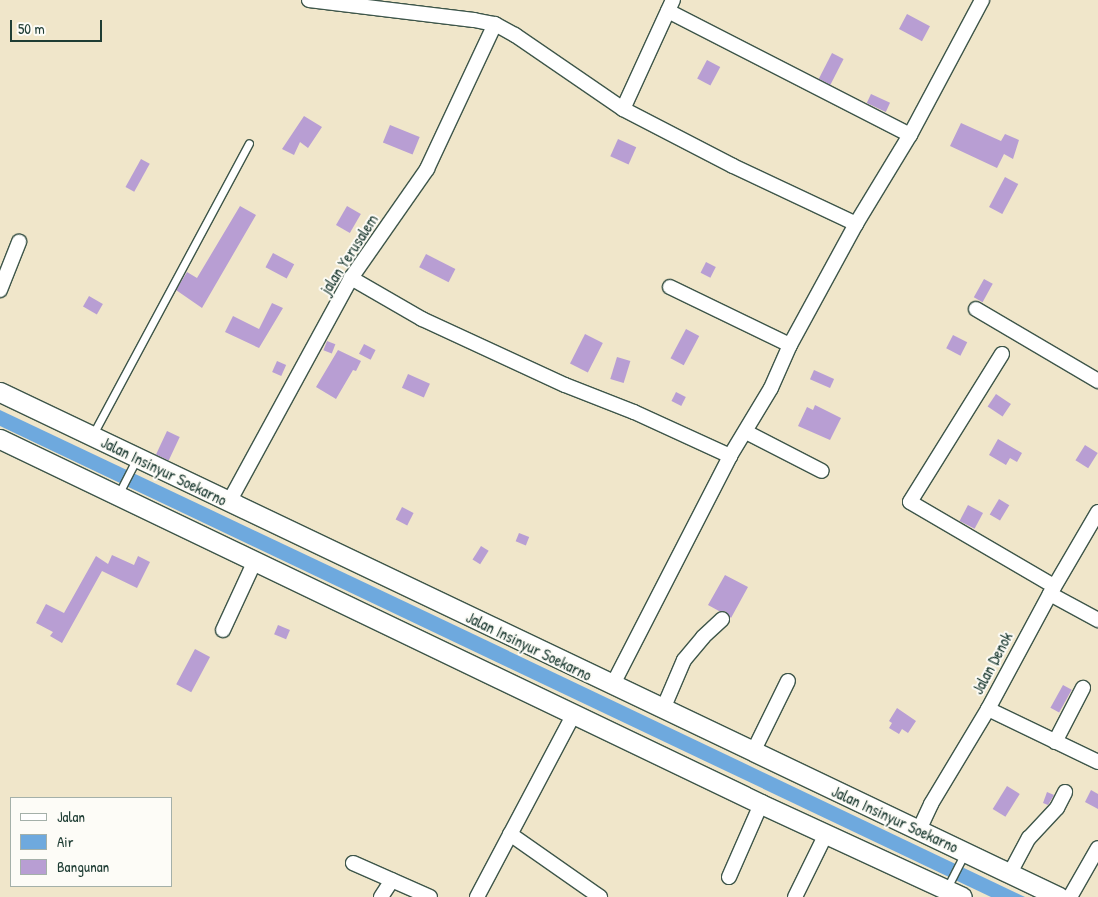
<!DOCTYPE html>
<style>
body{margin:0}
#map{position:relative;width:1098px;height:897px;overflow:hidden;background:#f0e6ca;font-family:"Patrick Hand",sans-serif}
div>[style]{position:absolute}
.water>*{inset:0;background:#6ea9de}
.building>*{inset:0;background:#b89ed3;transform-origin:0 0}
.roads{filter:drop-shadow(1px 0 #3e564a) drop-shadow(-1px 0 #3e564a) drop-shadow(0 1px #3e564a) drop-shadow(0 -1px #3e564a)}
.lane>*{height:7px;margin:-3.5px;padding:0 3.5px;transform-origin:3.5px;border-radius:3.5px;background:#fff}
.street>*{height:14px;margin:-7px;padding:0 7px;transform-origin:7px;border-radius:7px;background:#fff}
.secondary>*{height:19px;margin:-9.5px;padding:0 9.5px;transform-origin:9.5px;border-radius:9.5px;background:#fff}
span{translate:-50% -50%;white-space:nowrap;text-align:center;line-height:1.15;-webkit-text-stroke:4px #fdfcf7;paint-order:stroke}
.street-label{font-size:16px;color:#1f3d34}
.legend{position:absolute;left:10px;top:797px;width:162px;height:90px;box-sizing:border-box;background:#fdfcf7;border:1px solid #a4b0a9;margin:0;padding:6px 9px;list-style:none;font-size:15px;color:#1f3d34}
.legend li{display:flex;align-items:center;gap:10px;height:25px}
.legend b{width:25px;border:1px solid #a4b0a9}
.scale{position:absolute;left:10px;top:20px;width:92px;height:22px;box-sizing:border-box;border:2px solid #1f3d34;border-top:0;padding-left:6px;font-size:15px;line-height:18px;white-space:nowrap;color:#1f3d34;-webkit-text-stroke:4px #fdfcf7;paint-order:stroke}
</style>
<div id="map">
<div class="water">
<div style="clip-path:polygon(0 410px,429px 613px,1025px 897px,991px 897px,0 426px)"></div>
</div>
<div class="building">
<div style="left:907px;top:14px;width:26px;height:17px;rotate:28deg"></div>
<div style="left:832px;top:53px;width:13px;height:29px;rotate:27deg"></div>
<div style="left:707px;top:60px;width:15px;height:21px;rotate:28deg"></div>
<div style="left:871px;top:94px;width:21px;height:10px;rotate:25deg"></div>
<div style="clip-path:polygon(304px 116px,322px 127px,308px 148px,300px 142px,294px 155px,282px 149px)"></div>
<div style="clip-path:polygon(961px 123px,1001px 141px,1005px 134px,1019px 140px,1013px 159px,1004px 154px,997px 168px,950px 146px)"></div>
<div style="left:390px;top:125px;width:32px;height:19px;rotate:22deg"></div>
<div style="left:618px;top:139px;width:20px;height:19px;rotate:24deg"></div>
<div style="left:141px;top:159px;width:10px;height:32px;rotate:29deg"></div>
<div style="left:1005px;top:177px;width:15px;height:34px;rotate:28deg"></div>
<div style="clip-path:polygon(240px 206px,256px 215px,202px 308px,176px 290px,187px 272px,197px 278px)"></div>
<div style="left:347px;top:206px;width:16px;height:22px;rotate:30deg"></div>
<div style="left:273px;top:253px;width:24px;height:16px;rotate:28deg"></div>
<div style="left:426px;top:254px;width:33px;height:15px;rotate:27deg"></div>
<div style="left:706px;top:262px;width:11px;height:12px;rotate:27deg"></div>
<div style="left:984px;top:279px;width:10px;height:21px;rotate:29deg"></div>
<div style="left:89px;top:296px;width:16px;height:12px;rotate:30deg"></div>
<div style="clip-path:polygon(272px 303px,283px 308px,259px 348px,225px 332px,233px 316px,259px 329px)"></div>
<div style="left:686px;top:329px;width:15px;height:33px;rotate:28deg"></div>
<div style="left:585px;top:334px;width:20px;height:33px;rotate:27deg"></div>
<div style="left:953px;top:335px;width:16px;height:15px;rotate:27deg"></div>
<div style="left:327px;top:341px;width:9px;height:10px;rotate:21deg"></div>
<div style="left:364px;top:344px;width:13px;height:11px;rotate:27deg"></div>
<div style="clip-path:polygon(338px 350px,361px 361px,356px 371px,353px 370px,336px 399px,316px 387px)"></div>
<div style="left:617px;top:357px;width:14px;height:23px;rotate:17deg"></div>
<div style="left:277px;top:361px;width:10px;height:12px;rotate:24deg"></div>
<div style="left:814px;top:370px;width:22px;height:10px;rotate:24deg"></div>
<div style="left:408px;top:374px;width:24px;height:15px;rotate:24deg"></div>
<div style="left:676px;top:392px;width:11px;height:10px;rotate:27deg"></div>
<div style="left:996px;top:394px;width:18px;height:15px;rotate:34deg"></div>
<div style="clip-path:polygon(815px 405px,841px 418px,830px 440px,798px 426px,807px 407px,813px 410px)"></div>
<div style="left:167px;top:431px;width:14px;height:26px;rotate:25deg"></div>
<div style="clip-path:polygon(998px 439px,1022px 453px,1017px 462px,1010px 458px,1006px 465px,989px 455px)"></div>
<div style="left:1085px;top:445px;width:15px;height:18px;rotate:32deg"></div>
<div style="left:999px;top:499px;width:12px;height:18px;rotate:31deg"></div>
<div style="left:968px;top:505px;width:17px;height:18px;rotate:28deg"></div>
<div style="left:402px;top:507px;width:13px;height:14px;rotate:27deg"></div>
<div style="left:519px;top:533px;width:11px;height:9px;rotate:22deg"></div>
<div style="left:481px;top:546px;width:9px;height:16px;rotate:32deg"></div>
<div style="clip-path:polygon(112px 555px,134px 565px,138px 556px,150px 562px,137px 588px,102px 571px,62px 643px,50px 636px,53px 632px,36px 623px,46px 604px,64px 613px,96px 556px,108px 564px)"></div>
<div style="clip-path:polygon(725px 575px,748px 587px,731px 618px,725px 611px,719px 611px,708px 605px)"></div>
<div style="left:278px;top:625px;width:13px;height:10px;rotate:23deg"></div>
<div style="left:195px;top:649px;width:17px;height:40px;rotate:28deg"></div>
<div style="left:1063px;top:685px;width:10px;height:26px;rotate:29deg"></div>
<div style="clip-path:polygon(897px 708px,916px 721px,908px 733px,902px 729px,899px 734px,889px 728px,892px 723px,889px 721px)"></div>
<div style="left:1007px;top:786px;width:15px;height:27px;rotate:32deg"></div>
<div style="clip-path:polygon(1091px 790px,1098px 794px,1098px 809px,1085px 802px)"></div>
<div style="clip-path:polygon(1047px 792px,1054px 795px,1048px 805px,1043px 803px)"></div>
</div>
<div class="roads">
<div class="lane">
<div style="left:92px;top:436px;width:332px;rotate:-61.8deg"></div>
<div style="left:118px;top:495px;width:42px;rotate:-62.8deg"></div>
<div style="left:947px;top:888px;width:39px;rotate:-63deg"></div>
</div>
<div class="street">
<div style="left:309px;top:0;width:166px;rotate:6.9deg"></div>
<div style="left:474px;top:20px;width:21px;rotate:11deg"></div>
<div style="left:495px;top:24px;width:23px;rotate:29deg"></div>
<div style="left:515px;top:35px;width:131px;rotate:34.4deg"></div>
<div style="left:623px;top:109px;width:124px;rotate:27.4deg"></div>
<div style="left:733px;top:166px;width:136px;rotate:25.2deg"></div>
<div style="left:668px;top:11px;width:272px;rotate:27.1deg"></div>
<div style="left:623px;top:109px;width:120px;rotate:-65.4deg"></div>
<div style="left:351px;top:278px;width:82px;rotate:30deg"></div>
<div style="left:422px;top:319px;width:157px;rotate:24.8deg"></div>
<div style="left:565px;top:385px;width:74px;rotate:21.4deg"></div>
<div style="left:634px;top:412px;width:106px;rotate:24.6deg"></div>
<div style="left:670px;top:287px;width:133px;rotate:25.8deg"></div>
<div style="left:0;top:290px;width:52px;rotate:-68.4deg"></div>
<div style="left:976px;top:309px;width:142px;rotate:30.5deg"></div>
<div style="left:1002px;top:354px;width:174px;rotate:121.9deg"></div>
<div style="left:910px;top:502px;width:167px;rotate:30.3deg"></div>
<div style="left:746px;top:432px;width:85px;rotate:27.2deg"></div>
<div style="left:229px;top:502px;width:255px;rotate:-61.4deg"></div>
<div style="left:351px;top:278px;width:133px;rotate:-55.1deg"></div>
<div style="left:427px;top:169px;width:160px;rotate:-64.9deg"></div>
<div style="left:1050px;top:594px;width:55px;rotate:28.4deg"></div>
<div style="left:223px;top:630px;width:74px;rotate:-65.2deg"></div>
<div style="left:612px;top:686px;width:259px;rotate:-62.8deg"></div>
<div style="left:730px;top:456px;width:79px;rotate:-58.9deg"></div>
<div style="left:771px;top:388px;width:47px;rotate:-66.2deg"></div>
<div style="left:790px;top:345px;width:138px;rotate:-61.4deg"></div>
<div style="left:856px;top:224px;width:104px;rotate:-58.8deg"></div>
<div style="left:910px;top:135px;width:153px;rotate:-61.9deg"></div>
<div style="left:663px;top:709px;width:53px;rotate:-66.8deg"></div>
<div style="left:684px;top:660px;width:30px;rotate:-50deg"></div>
<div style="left:703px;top:637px;width:26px;rotate:-43deg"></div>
<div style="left:988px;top:709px;width:122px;rotate:25.7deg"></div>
<div style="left:1055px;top:742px;width:61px;rotate:-62.6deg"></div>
<div style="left:753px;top:752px;width:79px;rotate:-63.8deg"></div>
<div style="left:919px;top:830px;width:29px;rotate:-65deg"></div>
<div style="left:931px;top:804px;width:111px;rotate:-59deg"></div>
<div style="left:988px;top:709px;width:131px;rotate:-61.7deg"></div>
<div style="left:1050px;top:594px;width:95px;rotate:-59.7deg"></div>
<div style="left:510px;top:834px;width:110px;rotate:35deg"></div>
<div style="left:353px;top:863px;width:84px;rotate:23.8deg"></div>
<div style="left:1010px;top:873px;width:40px;rotate:-62deg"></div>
<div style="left:1029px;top:838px;width:41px;rotate:-47deg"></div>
<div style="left:1057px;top:808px;width:18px;rotate:-63deg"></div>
<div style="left:729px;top:877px;width:80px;rotate:-66.3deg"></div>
<div style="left:381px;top:897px;width:20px;rotate:-57deg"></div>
<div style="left:477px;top:897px;width:207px;rotate:-62.1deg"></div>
<div style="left:795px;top:897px;width:70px;rotate:-63.8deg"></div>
<div style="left:1070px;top:897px;width:56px;rotate:-60.3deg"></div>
</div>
<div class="secondary">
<div style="left:0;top:392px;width:1173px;rotate:25.49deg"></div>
<div style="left:0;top:439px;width:844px;rotate:25.62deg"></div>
<div style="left:761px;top:804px;width:221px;rotate:24.8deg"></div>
</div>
</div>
<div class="street-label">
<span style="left:349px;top:254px;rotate:-57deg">jalan Yerusalem</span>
<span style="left:164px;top:471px;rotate:26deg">Jalan Insinyur Soekarno</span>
<span style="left:529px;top:646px;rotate:26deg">Jalan Insinyur Soekarno</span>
<span style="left:992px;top:663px;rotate:-62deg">Jalan Denok</span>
<span style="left:895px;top:819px;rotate:25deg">Jalan Insinyur Soekarno</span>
</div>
<ul class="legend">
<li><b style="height:6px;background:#fff"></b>Jalan</li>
<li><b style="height:14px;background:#6ea9de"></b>Air</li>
<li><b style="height:14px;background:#b89ed3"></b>Bangunan</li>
</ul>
<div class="scale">50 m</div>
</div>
